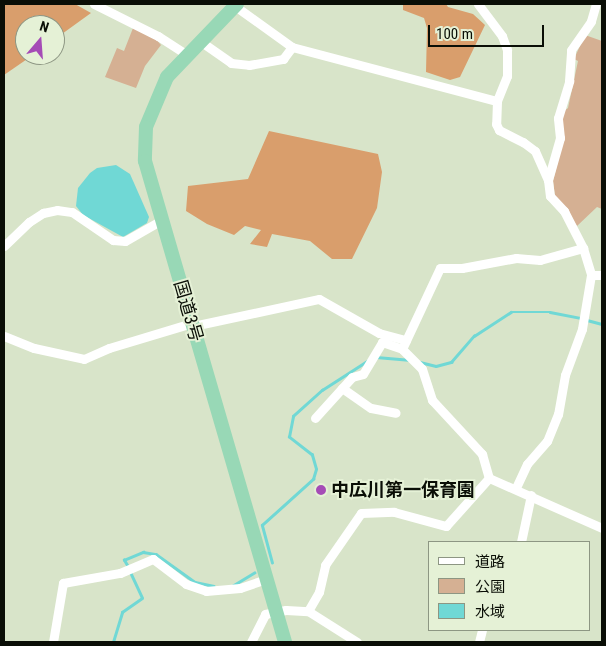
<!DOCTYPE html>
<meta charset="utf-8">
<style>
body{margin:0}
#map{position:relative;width:606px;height:646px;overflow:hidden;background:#d8e4c9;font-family:"Roboto Condensed","Noto Sans JP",sans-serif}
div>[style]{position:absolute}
.green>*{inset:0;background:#d5b093}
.forest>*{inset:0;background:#d99e6c}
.water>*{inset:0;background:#70d8d5}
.stream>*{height:2.5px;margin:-1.25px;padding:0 1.25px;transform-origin:1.25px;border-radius:1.25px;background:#70d8d5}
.minor>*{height:9px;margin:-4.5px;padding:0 4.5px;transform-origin:4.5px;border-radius:4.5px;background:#fff}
.trunk>*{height:14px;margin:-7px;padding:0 7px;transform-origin:7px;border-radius:7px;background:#98d8b6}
.dots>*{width:14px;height:14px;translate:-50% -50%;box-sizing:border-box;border:2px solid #e5f1d6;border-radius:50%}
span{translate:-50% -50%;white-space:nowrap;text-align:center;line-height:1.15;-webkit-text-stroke:4px #e5f1d6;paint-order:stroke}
.street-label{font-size:18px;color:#0a0e06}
.poi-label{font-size:18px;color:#0a0e06;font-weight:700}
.left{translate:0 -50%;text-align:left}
.frame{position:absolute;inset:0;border:5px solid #0a0e06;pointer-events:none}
.legend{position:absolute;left:428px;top:541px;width:162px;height:90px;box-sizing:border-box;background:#e5f1d6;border:1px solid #8d9683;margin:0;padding:6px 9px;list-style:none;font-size:15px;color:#0a0e06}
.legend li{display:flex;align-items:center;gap:10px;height:25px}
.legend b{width:25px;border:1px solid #8d9683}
.north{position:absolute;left:15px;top:15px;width:50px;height:50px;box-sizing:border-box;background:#e5f1d6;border:1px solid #8d9683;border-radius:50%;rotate:18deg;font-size:14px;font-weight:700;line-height:20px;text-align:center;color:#0a0e06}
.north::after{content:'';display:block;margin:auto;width:18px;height:22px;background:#a54bb6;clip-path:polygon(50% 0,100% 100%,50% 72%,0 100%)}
.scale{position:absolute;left:428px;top:25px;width:116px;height:22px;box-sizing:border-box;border:2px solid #0a0e06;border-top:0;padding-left:6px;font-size:15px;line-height:18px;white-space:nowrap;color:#0a0e06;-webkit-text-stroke:4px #e5f1d6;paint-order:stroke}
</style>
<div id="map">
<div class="green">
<div style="clip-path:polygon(133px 28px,154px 37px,161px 45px,145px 66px,136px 88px,105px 77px,117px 48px,124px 51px)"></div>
<div style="clip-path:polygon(585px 35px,602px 41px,602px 209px,597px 207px,577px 226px,555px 196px,553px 181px,563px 142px,563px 112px,568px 108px,578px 61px,574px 59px)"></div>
</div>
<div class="forest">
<div style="clip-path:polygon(4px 4px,75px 4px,91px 13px,55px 39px,55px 25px,25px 25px,25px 55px,33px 55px,4px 75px)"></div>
<div style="clip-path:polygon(403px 4px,446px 4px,448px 7px,473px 14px,485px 25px,460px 77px,450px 80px,426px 72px,427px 28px,424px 18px,403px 10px)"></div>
<div style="clip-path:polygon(269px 131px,378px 154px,382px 172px,377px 208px,352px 259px,332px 259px,310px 241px,272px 234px,267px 247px,250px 244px,261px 230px,245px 226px,234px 235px,207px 224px,186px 211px,188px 186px,248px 179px)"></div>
</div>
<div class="water">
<div style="clip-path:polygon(116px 165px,130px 174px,149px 217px,147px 223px,123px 237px,83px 215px,76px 206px,78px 188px,90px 173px,97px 168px)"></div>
</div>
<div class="stream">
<div style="left:587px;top:320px;width:16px;rotate:15deg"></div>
<div style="left:376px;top:357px;width:32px;rotate:5deg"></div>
<div style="left:420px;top:362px;width:16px;rotate:14deg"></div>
<div style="left:436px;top:366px;width:16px;rotate:-15deg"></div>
<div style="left:451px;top:362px;width:35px;rotate:-49deg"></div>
<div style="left:474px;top:336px;width:44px;rotate:-33deg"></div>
<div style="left:511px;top:312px;width:39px"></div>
<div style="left:550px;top:312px;width:33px;rotate:11deg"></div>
<div style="left:272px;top:563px;width:39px;rotate:-105deg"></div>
<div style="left:262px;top:525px;width:69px;rotate:-42deg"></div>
<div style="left:313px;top:479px;width:10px;rotate:-73deg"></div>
<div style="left:316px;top:469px;width:15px;rotate:-106deg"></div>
<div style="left:312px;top:455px;width:29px;rotate:-142deg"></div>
<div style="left:289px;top:437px;width:21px;rotate:-79deg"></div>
<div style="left:293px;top:416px;width:39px;rotate:-42deg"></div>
<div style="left:322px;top:390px;width:54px;rotate:-32.8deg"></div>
<div style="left:128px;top:567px;width:8px;rotate:-120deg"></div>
<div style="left:124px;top:560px;width:21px;rotate:-23deg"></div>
<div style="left:143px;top:552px;width:13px;rotate:9deg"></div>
<div style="left:156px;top:554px;width:48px;rotate:35.7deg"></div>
<div style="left:195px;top:582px;width:19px;rotate:12deg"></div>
<div style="left:232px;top:586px;width:26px;rotate:-31deg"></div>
<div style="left:113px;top:642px;width:31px;rotate:-73deg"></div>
<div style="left:122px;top:612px;width:24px;rotate:-35deg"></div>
<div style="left:142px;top:598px;width:29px;rotate:-115deg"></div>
</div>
<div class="minor">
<div style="left:94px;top:4px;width:72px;rotate:26.6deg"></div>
<div style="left:158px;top:36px;width:35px;rotate:33deg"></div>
<div style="left:478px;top:4px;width:40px;rotate:53deg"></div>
<div style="left:502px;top:36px;width:15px;rotate:70deg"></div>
<div style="left:507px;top:50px;width:26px;rotate:90deg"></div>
<div style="left:507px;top:76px;width:27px;rotate:112deg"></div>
<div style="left:497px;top:101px;width:23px;rotate:92deg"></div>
<div style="left:496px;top:124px;width:7px;rotate:63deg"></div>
<div style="left:499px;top:130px;width:27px;rotate:27deg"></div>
<div style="left:523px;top:142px;width:15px;rotate:37deg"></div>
<div style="left:535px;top:151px;width:32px;rotate:66deg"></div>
<div style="left:548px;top:180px;width:16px;rotate:83deg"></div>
<div style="left:550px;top:196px;width:21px;rotate:47deg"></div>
<div style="left:564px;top:211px;width:42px;rotate:62.8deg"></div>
<div style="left:583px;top:248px;width:28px;rotate:73deg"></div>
<div style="left:591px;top:275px;width:55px;rotate:99.5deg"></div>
<div style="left:582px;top:329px;width:49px;rotate:110.3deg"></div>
<div style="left:565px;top:375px;width:40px;rotate:100deg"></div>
<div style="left:558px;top:414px;width:29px;rotate:112deg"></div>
<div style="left:547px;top:441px;width:30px;rotate:131deg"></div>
<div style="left:527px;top:464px;width:26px;rotate:115deg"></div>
<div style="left:235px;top:6px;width:70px;rotate:35.7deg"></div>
<div style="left:292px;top:47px;width:212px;rotate:14.8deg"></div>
<div style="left:200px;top:41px;width:38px;rotate:35deg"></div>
<div style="left:231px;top:63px;width:18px;rotate:6deg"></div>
<div style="left:249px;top:65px;width:35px;rotate:-10deg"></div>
<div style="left:283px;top:59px;width:15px;rotate:-53deg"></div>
<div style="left:548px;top:180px;width:44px;rotate:-74.1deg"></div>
<div style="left:560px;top:138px;width:20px;rotate:-96deg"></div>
<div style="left:558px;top:118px;width:39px;rotate:-73deg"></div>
<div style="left:569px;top:81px;width:31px;rotate:-86deg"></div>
<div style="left:571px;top:50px;width:35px;rotate:-55deg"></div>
<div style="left:591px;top:21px;width:18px;rotate:-74deg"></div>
<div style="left:4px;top:246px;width:35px;rotate:-44deg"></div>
<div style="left:29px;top:222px;width:17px;rotate:-33deg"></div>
<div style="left:43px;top:213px;width:14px;rotate:-12deg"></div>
<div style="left:57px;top:210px;width:15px;rotate:8deg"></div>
<div style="left:72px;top:212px;width:50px;rotate:34.3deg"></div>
<div style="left:113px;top:240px;width:12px;rotate:5deg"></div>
<div style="left:125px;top:241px;width:40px;rotate:-29.7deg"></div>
<div style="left:591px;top:275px;width:11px"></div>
<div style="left:193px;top:326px;width:129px;rotate:-12.1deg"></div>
<div style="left:319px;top:299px;width:69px;rotate:29.5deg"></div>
<div style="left:379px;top:333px;width:28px;rotate:15deg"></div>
<div style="left:4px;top:336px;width:32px;rotate:22deg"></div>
<div style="left:34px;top:348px;width:51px;rotate:12.4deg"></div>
<div style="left:84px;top:359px;width:27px;rotate:-24deg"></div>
<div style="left:109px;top:348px;width:87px;rotate:-16.8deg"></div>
<div style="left:402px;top:349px;width:89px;rotate:-64.9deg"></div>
<div style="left:440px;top:268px;width:22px"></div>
<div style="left:462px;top:268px;width:55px;rotate:-10.5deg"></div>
<div style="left:516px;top:258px;width:24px;rotate:5deg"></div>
<div style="left:540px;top:260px;width:45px;rotate:-15.6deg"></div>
<div style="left:342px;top:388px;width:35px;rotate:35deg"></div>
<div style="left:371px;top:408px;width:25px;rotate:11deg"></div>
<div style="left:315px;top:418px;width:55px;rotate:-47.9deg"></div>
<div style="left:352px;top:377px;width:11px;rotate:-15deg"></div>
<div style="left:363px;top:374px;width:37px;rotate:-59deg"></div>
<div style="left:382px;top:342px;width:21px;rotate:19deg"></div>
<div style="left:402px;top:349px;width:28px;rotate:45deg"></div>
<div style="left:422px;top:369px;width:33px;rotate:72deg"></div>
<div style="left:432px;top:400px;width:74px;rotate:47.2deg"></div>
<div style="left:482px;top:454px;width:25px;rotate:74deg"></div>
<div style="left:489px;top:478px;width:124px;rotate:23.9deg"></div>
<div style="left:521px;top:542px;width:48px;rotate:-78deg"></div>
<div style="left:308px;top:611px;width:58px;rotate:32.3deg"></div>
<div style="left:53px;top:642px;width:60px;rotate:-80.4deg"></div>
<div style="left:63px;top:583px;width:58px;rotate:-10deg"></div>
<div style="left:120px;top:573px;width:36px;rotate:-23deg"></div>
<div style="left:153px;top:559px;width:41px;rotate:37.1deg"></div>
<div style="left:186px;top:584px;width:21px;rotate:19deg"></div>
<div style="left:206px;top:591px;width:34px;rotate:-5deg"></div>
<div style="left:240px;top:588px;width:28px;rotate:-19deg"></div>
<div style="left:251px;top:642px;width:31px;rotate:-63deg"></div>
<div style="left:265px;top:614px;width:21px;rotate:-11deg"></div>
<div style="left:286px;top:610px;width:22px;rotate:3deg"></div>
<div style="left:308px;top:611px;width:22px;rotate:-60deg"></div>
<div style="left:319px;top:592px;width:28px;rotate:-77deg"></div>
<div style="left:325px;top:565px;width:63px;rotate:-55.3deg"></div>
<div style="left:361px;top:513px;width:33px;rotate:-2deg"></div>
<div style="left:394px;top:512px;width:54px;rotate:15.1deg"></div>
<div style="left:446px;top:526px;width:64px;rotate:-48.1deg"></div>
<div style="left:479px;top:642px;width:12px;rotate:-76deg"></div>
</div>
<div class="trunk">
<div style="left:237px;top:4px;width:101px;rotate:133.8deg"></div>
<div style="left:167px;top:77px;width:54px;rotate:112.8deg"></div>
<div style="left:146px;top:127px;width:34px;rotate:92deg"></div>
<div style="left:145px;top:161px;width:501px;rotate:73.77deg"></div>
</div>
<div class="dots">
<div style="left:321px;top:490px;background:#a54bb6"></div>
</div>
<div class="street-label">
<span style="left:188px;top:311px;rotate:74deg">国道3号</span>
</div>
<div class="poi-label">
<span class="left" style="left:331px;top:490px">中広川第一保育園</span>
</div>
<div class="frame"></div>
<ul class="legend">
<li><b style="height:6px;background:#fff"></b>道路</li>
<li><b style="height:14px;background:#d5b093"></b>公園</li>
<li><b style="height:14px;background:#70d8d5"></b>水域</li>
</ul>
<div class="north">N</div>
<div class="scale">100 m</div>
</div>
